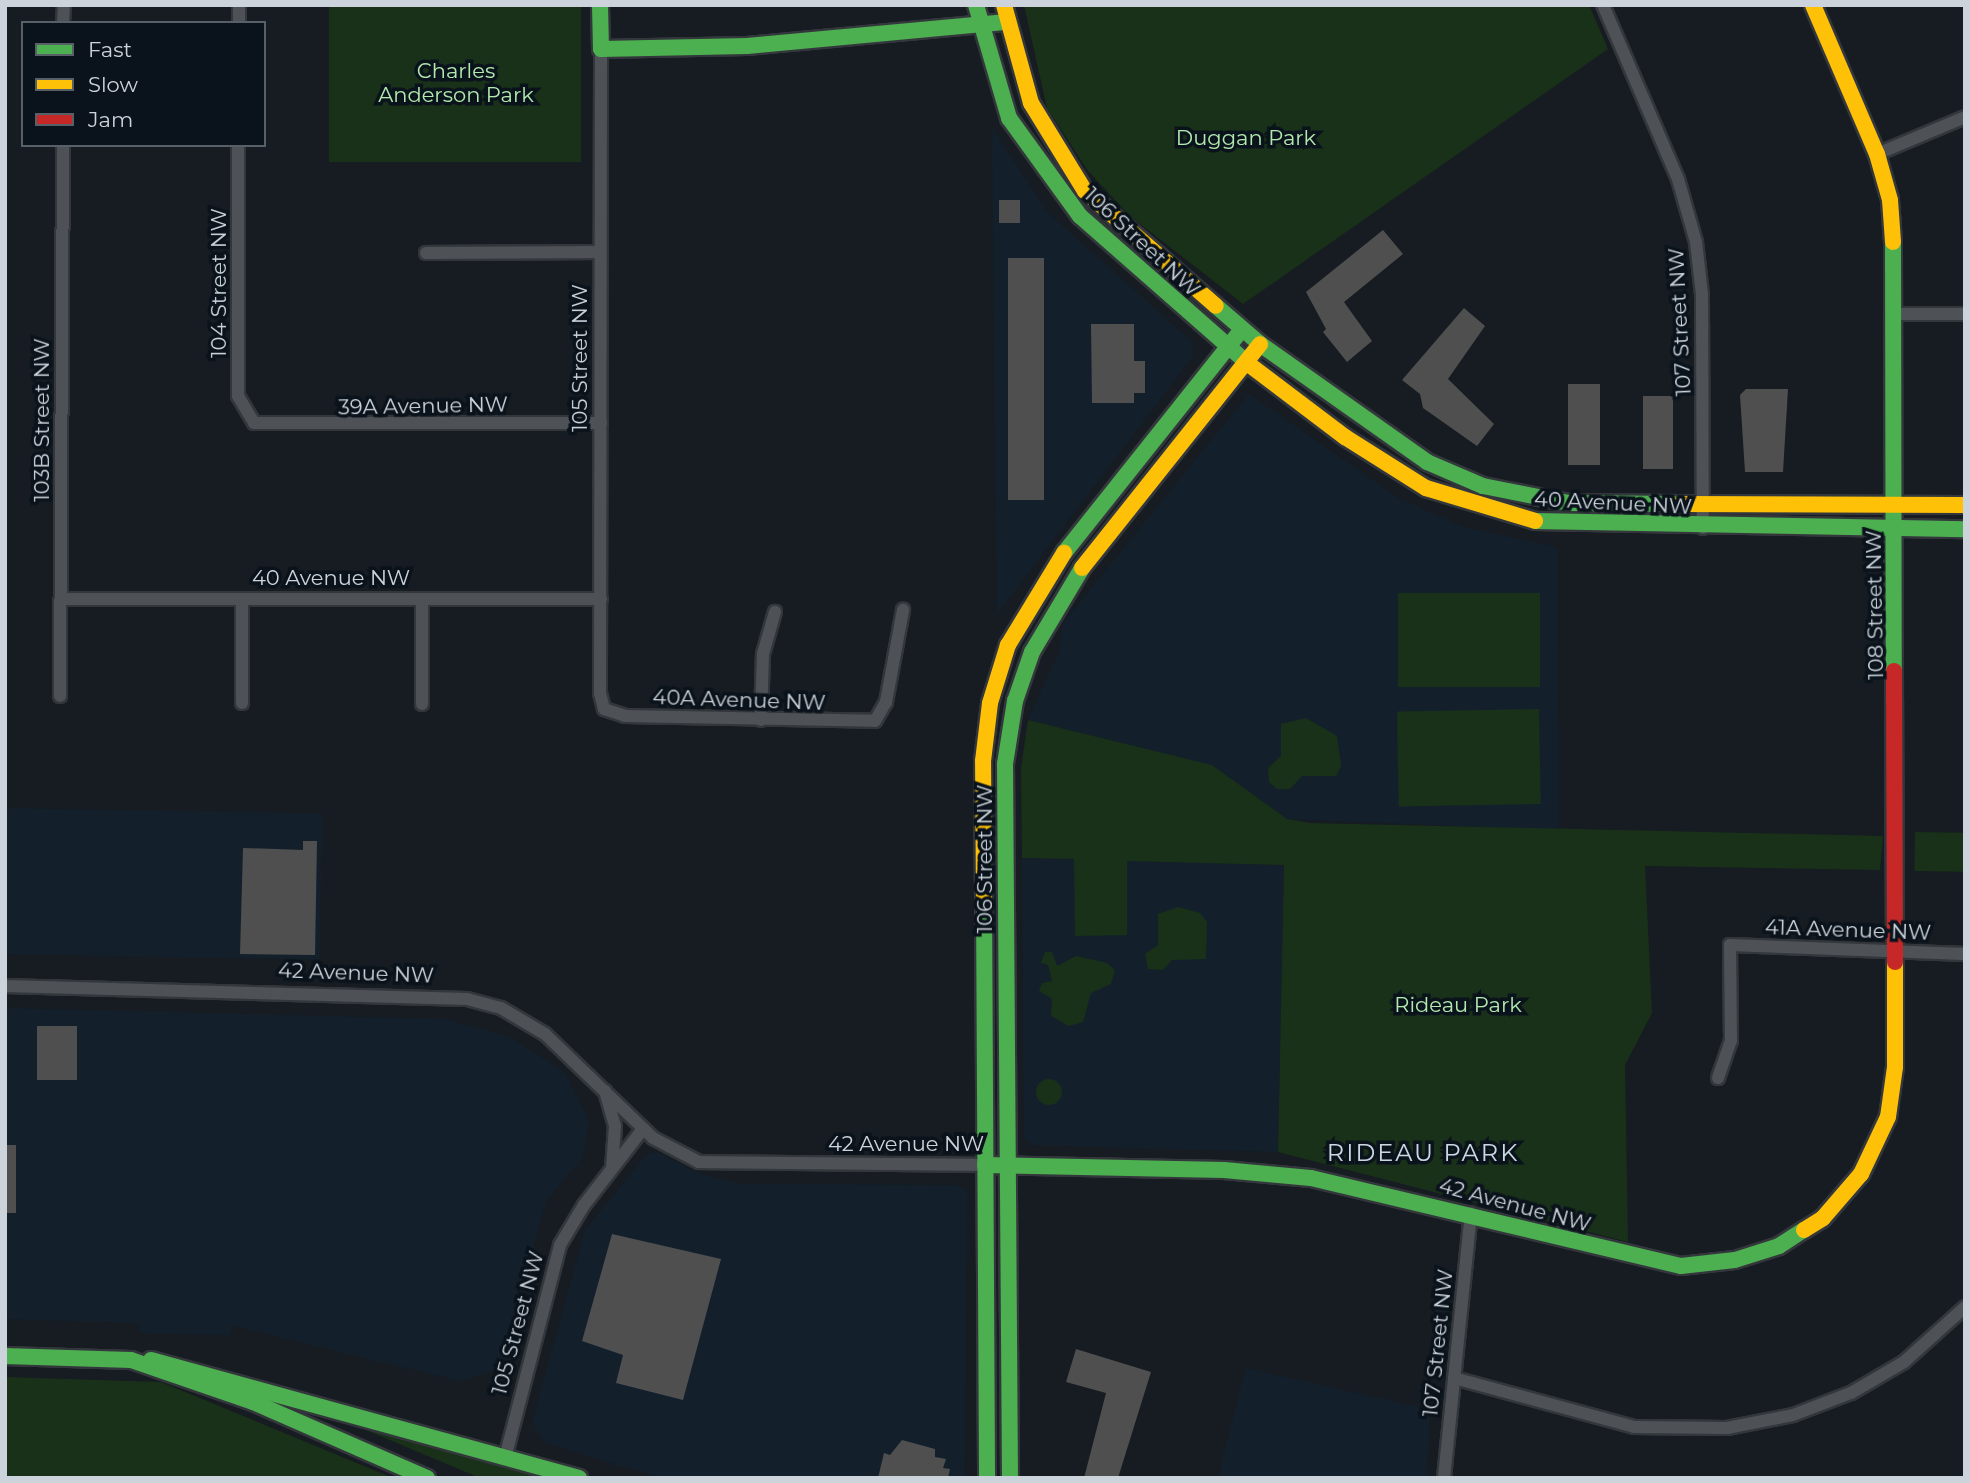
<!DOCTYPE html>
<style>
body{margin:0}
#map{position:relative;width:1970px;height:1483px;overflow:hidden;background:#161c21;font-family:Montserrat,sans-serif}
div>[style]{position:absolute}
.built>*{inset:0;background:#13202c;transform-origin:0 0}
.green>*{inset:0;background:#193119;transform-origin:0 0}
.round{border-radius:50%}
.building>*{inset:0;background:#4f4f4f;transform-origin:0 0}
.roads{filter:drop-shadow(2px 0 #33373c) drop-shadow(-2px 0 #33373c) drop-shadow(0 2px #33373c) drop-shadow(0 -2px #33373c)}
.street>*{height:12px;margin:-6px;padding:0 6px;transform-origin:6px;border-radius:6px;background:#4e5257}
.fast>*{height:16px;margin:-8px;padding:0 8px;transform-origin:8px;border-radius:8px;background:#4caf50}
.slow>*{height:16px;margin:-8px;padding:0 8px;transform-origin:8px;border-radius:8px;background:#ffc107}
.jam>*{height:16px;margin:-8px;padding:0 8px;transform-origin:8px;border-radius:8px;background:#c62828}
span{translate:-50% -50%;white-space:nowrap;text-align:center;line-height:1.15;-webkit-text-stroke:7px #0a131b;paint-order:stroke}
.park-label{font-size:21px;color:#b2eaae}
.street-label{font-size:21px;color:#cdd3da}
.quarter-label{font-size:24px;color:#cbd8e4;letter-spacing:2px}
.frame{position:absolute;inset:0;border:7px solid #cdd3da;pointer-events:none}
.legend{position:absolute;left:21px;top:21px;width:245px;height:126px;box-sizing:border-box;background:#0a131b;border:2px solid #586067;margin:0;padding:9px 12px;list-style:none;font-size:21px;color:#cdd3da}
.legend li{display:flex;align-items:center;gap:14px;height:35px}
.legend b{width:35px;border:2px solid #586067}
</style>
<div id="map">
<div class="built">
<div style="clip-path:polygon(992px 128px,1047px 212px,1192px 342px,1193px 356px,997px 614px)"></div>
<div style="clip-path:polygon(1249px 394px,1398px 498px,1463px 527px,1557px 547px,1559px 830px,1287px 819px,1212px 765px,1028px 720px,1059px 652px,1063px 623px)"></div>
<div style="left:5px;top:808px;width:317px;height:146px;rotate:1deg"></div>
<div style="clip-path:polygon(1022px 858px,1284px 865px,1278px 1152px,1031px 1145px,1024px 1137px)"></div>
<div style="clip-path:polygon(5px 1008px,445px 1019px,510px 1037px,564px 1072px,589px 1121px,582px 1158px,546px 1201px,498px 1369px,460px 1381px,231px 1325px,230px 1335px,140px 1333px,139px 1323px,5px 1319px)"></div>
<div style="clip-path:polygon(656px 1152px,700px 1174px,741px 1184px,957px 1185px,967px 1192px,964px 1478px,662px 1478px,545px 1443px,532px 1423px,585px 1231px,647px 1154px)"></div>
<div style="clip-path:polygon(1246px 1368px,1430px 1410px,1426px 1478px,1218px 1478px)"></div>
</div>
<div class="green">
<div style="left:329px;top:5px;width:252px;height:157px"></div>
<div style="clip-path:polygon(1024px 5px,1589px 5px,1608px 49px,1243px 304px,1130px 216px,1088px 171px,1047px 108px)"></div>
<div style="left:1540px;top:593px;width:94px;height:142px;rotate:90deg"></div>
<div style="left:1539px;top:709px;width:95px;height:142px;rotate:89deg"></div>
<div style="clip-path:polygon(1306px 718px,1337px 736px,1341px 766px,1336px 776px,1302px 776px,1290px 789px,1277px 789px,1269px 782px,1268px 768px,1281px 756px,1281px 724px)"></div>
<div style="clip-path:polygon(1028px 720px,1212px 765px,1287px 819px,1310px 823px,1883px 836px,1880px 870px,1645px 866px,1652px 1013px,1625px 1065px,1628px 1242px,1278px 1152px,1284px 865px,1127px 861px,1127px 935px,1075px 936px,1074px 859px,1022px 858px,1021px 768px)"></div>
<div style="left:1915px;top:832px;width:50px;height:39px;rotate:1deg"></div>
<div style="clip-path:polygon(1178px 907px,1200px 913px,1207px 922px,1206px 959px,1172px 960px,1163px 970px,1148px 969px,1145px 954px,1158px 945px,1158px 914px)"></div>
<div style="clip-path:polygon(1045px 952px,1052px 952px,1057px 966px,1076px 956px,1107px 963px,1115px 970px,1111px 984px,1091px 993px,1083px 1022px,1069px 1026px,1051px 1016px,1052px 999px,1039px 991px,1042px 983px,1052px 981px,1048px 965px,1041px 963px)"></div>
<div class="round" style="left:1036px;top:1079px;width:26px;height:26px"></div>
<div style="clip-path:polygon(5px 1377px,161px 1382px,393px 1478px,5px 1478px)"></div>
<div style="clip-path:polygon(347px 1422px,546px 1478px,480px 1478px)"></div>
</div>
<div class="building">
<div style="left:999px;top:200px;width:21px;height:23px"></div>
<div style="clip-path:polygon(1383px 230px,1403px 254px,1344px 302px,1372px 341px,1347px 362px,1323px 332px,1326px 329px,1306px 292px)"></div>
<div style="left:1008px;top:258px;width:36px;height:242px"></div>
<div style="clip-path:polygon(1464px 308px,1485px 326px,1448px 379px,1494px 424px,1477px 446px,1423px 408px,1420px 394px,1402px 380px)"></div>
<div style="clip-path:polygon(1091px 324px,1134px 324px,1134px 361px,1145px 361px,1145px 393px,1134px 393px,1134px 403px,1092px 403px)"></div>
<div style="left:1568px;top:384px;width:32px;height:81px"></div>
<div style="clip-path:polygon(1746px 389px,1788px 389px,1783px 472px,1745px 472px,1740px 395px)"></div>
<div style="left:1643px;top:396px;width:30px;height:73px"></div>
<div style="clip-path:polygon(303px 841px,317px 841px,315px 955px,240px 954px,243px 848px,303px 850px)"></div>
<div style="left:37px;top:1026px;width:40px;height:54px"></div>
<div style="left:5px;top:1145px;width:11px;height:68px"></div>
<div style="clip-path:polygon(612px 1234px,721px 1259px,683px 1400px,616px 1383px,623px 1355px,582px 1341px)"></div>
<div style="clip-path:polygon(1076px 1349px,1151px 1372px,1118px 1478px,1084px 1478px,1106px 1393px,1066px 1382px)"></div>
<div style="clip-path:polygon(902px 1440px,935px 1449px,935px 1457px,946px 1459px,943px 1468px,950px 1469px,948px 1478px,878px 1478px,884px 1453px,890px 1455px)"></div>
</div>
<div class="roads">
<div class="street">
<div style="left:1603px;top:5px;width:189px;rotate:66.7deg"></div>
<div style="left:1678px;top:179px;width:66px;rotate:74.1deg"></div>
<div style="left:1696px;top:242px;width:53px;rotate:83.5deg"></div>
<div style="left:1702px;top:295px;width:233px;rotate:89.8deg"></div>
<div style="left:63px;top:23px;width:18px;rotate:-87deg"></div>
<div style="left:239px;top:23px;width:18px;rotate:-90deg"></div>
<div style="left:601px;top:49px;width:644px;rotate:90.09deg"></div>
<div style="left:600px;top:693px;width:16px;rotate:76deg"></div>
<div style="left:604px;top:709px;width:22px;rotate:18deg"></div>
<div style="left:625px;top:716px;width:250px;rotate:1.1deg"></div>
<div style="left:875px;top:721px;width:22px;rotate:-60deg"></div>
<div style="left:886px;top:702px;width:94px;rotate:-79.5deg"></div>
<div style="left:238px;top:145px;width:251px;rotate:90deg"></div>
<div style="left:238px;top:396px;width:31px;rotate:59deg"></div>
<div style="left:254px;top:423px;width:347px"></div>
<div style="left:1877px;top:154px;width:95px;rotate:-22.8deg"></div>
<div style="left:426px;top:253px;width:174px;rotate:-0.3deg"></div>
<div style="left:1894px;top:314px;width:71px"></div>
<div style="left:61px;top:599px;width:540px"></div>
<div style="left:422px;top:599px;width:105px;rotate:90deg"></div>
<div style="left:60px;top:696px;width:551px;rotate:-89.69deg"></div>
<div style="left:242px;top:703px;width:104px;rotate:-90deg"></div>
<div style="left:761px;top:720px;width:66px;rotate:-88.3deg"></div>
<div style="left:763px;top:654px;width:44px;rotate:-74.1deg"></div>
<div style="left:5px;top:986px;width:462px;rotate:1.6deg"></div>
<div style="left:467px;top:999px;width:35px;rotate:15deg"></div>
<div style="left:501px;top:1008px;width:51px;rotate:30.6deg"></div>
<div style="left:545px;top:1034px;width:150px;rotate:43.9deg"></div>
<div style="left:653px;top:1138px;width:52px;rotate:27.6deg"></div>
<div style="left:699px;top:1162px;width:286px;rotate:0.6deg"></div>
<div style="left:1718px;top:1078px;width:39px;rotate:-71deg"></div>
<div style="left:1731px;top:1041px;width:96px;rotate:-90.6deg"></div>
<div style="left:1730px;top:945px;width:235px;rotate:2.2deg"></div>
<div style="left:605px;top:1091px;width:36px;rotate:74deg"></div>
<div style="left:615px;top:1126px;width:39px;rotate:94deg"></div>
<div style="left:1454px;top:1378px;width:187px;rotate:15.2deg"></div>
<div style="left:1634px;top:1427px;width:93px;rotate:0.6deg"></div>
<div style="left:1727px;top:1428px;width:67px;rotate:-11.1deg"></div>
<div style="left:1793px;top:1415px;width:62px;rotate:-20.8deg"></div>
<div style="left:1851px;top:1393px;width:61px;rotate:-30.3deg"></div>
<div style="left:1904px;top:1362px;width:82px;rotate:-42deg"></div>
<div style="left:505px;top:1458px;width:220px;rotate:-75.5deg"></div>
<div style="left:560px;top:1245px;width:47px;rotate:-59deg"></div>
<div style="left:584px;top:1205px;width:96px;rotate:-52.2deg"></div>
<div style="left:1444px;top:1478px;width:266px;rotate:-84.2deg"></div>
</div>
<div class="fast">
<div style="left:600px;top:5px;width:44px;rotate:88.7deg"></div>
<div style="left:601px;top:49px;width:146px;rotate:-1.2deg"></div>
<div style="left:747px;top:46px;width:261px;rotate:-5.3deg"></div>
<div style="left:976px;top:5px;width:118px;rotate:73.7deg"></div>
<div style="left:1009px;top:118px;width:121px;rotate:54.1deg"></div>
<div style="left:1080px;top:216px;width:227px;rotate:41.3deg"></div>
<div style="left:1893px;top:242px;width:429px;rotate:89.9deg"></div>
<div style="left:1216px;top:306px;width:58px;rotate:40.8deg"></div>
<div style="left:1260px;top:344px;width:204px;rotate:35.2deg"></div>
<div style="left:1427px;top:462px;width:61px;rotate:23.2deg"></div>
<div style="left:1483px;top:486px;width:88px;rotate:11.2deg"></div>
<div style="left:1569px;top:503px;width:111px;rotate:0.5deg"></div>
<div style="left:1535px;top:521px;width:430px;rotate:1.1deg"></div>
<div style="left:1064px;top:553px;width:286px;rotate:-51.5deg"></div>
<div style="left:984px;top:898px;width:580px;rotate:89.7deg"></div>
<div style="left:985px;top:1165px;width:239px;rotate:1.2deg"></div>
<div style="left:1224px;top:1170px;width:87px;rotate:5.3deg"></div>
<div style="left:1311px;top:1178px;width:380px;rotate:13.4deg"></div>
<div style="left:1681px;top:1266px;width:54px;rotate:-6.3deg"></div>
<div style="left:1735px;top:1260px;width:46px;rotate:-17.7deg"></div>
<div style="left:1779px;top:1246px;width:30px;rotate:-33deg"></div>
<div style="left:5px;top:1356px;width:126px;rotate:1.8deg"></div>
<div style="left:131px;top:1360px;width:129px;rotate:19deg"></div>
<div style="left:253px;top:1402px;width:190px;rotate:23.6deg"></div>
<div style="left:151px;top:1360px;width:444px;rotate:15.4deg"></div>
<div style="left:1010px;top:1478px;width:714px;rotate:-90.4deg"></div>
<div style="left:1005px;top:764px;width:64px;rotate:-81deg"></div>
<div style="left:1015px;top:701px;width:52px;rotate:-70.9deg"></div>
<div style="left:1032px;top:652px;width:98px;rotate:-59.2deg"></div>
</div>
<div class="slow">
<div style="left:1004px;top:5px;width:102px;rotate:74.6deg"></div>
<div style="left:1031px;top:103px;width:103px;rotate:58.5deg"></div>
<div style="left:1085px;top:191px;width:174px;rotate:41.3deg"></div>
<div style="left:1813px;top:5px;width:162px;rotate:66.8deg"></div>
<div style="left:1877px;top:154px;width:48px;rotate:74.2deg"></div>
<div style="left:1890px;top:200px;width:42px;rotate:85.9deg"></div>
<div style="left:1251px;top:366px;width:118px;rotate:37.1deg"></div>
<div style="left:1345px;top:437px;width:96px;rotate:32.2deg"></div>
<div style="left:1426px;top:488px;width:114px;rotate:16.8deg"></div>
<div style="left:1680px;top:504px;width:285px;rotate:0.2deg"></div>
<div style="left:1082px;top:568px;width:286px;rotate:-51.5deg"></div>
<div style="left:984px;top:898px;width:137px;rotate:-90.4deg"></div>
<div style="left:983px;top:761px;width:58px;rotate:-83.1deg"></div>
<div style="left:990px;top:703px;width:61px;rotate:-72.8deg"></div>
<div style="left:1008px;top:645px;width:108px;rotate:-58.7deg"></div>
<div style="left:1804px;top:1230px;width:22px;rotate:-32deg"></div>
<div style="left:1823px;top:1218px;width:58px;rotate:-49.2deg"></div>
<div style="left:1861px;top:1174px;width:63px;rotate:-64.7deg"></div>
<div style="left:1888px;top:1117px;width:50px;rotate:-82deg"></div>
<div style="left:1895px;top:1067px;width:105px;rotate:-90deg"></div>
</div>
<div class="jam">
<div style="left:1894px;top:671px;width:291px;rotate:89.8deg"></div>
</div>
</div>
<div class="park-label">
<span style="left:456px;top:83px">Charles<br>Anderson Park</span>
<span style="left:1246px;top:138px">Duggan Park</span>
<span style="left:1458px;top:1005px">Rideau Park</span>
</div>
<div class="street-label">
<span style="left:1142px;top:242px;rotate:43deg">106 Street NW</span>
<span style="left:219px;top:283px;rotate:-90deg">104 Street NW</span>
<span style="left:1680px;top:322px;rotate:-93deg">107 Street NW</span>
<span style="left:580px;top:358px;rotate:-90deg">105 Street NW</span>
<span style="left:423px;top:406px;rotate:-1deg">39A Avenue NW</span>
<span style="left:42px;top:420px;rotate:-90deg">103B Street NW</span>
<span style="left:1613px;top:503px;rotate:3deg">40 Avenue NW</span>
<span style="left:331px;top:578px">40 Avenue NW</span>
<span style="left:1875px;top:605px;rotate:-91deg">108 Street NW</span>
<span style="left:739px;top:700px;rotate:2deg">40A Avenue NW</span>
<span style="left:985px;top:859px;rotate:-90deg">106 Street NW</span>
<span style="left:1848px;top:930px;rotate:2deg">41A Avenue NW</span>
<span style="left:356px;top:973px;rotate:2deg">42 Avenue NW</span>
<span style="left:906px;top:1144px">42 Avenue NW</span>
<span style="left:1515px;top:1205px;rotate:15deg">42 Avenue NW</span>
<span style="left:518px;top:1323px;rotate:-75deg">105 Street NW</span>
<span style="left:1438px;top:1343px;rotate:-84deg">107 Street NW</span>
</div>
<div class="quarter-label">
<span style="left:1423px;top:1153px">RIDEAU PARK</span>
</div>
<div class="frame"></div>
<ul class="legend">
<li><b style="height:9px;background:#4caf50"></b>Fast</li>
<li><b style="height:9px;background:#ffc107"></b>Slow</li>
<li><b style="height:9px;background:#c62828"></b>Jam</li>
</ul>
</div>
